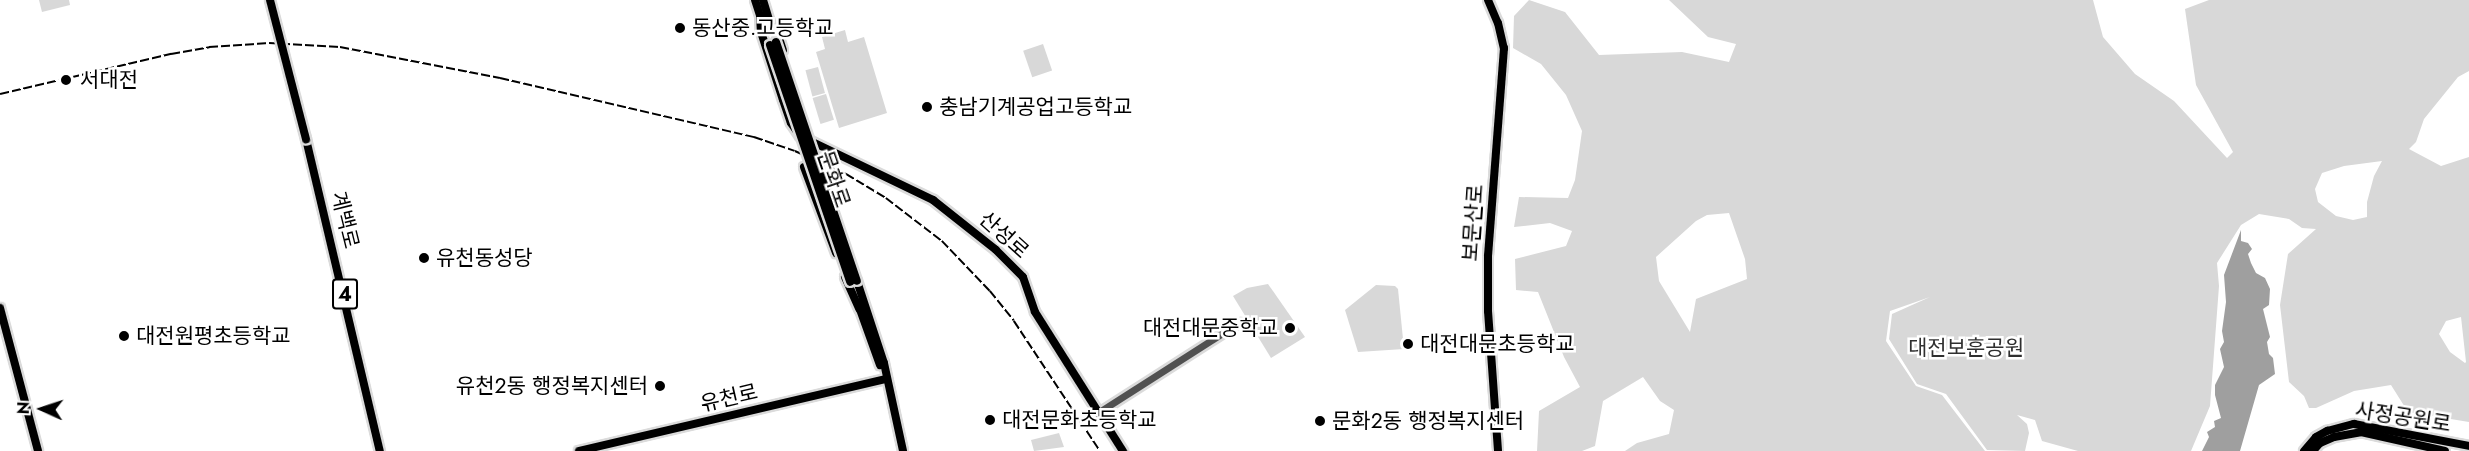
<!DOCTYPE html>
<meta charset="utf-8">
<style>
body{margin:0}
#map{position:relative;width:2469px;height:451px;overflow:hidden;background:#fff;font-family:Jost,"Noto Sans KR",sans-serif}
div>[style]{position:absolute}
.green>*{inset:0;background:#d8d8d8;transform-origin:0 0}
.water>*{inset:0;background:#9f9f9f}
.roads{filter:drop-shadow(2px 0 #dbdbdb) drop-shadow(-2px 0 #dbdbdb) drop-shadow(0 2px #dbdbdb) drop-shadow(0 -2px #dbdbdb)}
.minor>*{height:7px;margin:-3.5px;padding:0 3.5px;transform-origin:3.5px;border-radius:3.5px;background:#515151}
.major>*{height:8px;margin:-4px;padding:0 4px;transform-origin:4px;border-radius:4px;background:#000}
.rail>*{height:1.5px;margin-top:-0.75px;transform-origin:0;background:repeating-linear-gradient(90deg,#000 0 9px,transparent 0 12px)}
.bridges{filter:drop-shadow(2px 0 #dbdbdb) drop-shadow(-2px 0 #dbdbdb) drop-shadow(0 2px #dbdbdb) drop-shadow(0 -2px #dbdbdb)}
.major-bridge>*{height:8px;margin:-4px;padding:0 4px;transform-origin:4px;border-radius:4px;background:#000}
.dots>*{width:16px;height:16px;translate:-50% -50%;box-sizing:border-box;border:3px solid #fff;border-radius:50%}
span{translate:-50% -50%;white-space:nowrap;text-align:center;line-height:1.15;-webkit-text-stroke:5px #fff;paint-order:stroke}
.shield-label span{padding:2px 4px;background:#fff;border:2px solid;border-radius:4px;-webkit-text-stroke-width:0}
.shield-label{font-size:20px;color:#000;font-weight:700}
.poi-label{font-size:21px;color:#000}
.left{translate:0 -50%;text-align:left}
.right{translate:-100% -50%;text-align:right}
.street-label{font-size:21px;color:#000}
.park-label{font-size:21px;color:#2f2f2f}
.north{position:absolute;left:12px;top:379px;width:60px;height:60px;-webkit-text-stroke:4px #fff;paint-order:stroke;rotate:273deg;font-size:16px;font-weight:700;line-height:24px;text-align:center;color:#000}
.north::after{content:'';display:block;margin:auto;width:21px;height:27px;background:#000;clip-path:polygon(50% 0,100% 100%,50% 72%,0 100%)}
</style>
<div id="map">
<div class="green">
<div style="clip-path:polygon(39px 0,69px 0,70px 5px,42px 12px)"></div>
<div style="clip-path:polygon(evenodd,1529px 0,1565px 12px,1599px 55px,1682px 52px,1729px 62px,1736px 44px,1708px 37px,1669px 0,2093px 0,2103px 37px,2135px 74px,2174px 101px,2227px 158px,2233px 152px,2196px 85px,2185px 9px,2209px 0,2469px 0,2469px 71px,2458px 77px,2424px 119px,2416px 142px,2409px 149px,2441px 166px,2469px 157px,2469px 422px,2408px 412px,2391px 385px,2354px 391px,2316px 408px,2309px 408px,2304px 396px,2289px 382px,2280px 305px,2288px 254px,2316px 229px,2302px 228px,2289px 219px,2259px 214px,2241px 225px,2217px 263px,2219px 286px,2210px 406px,2191px 451px,2078px 451px,2042px 441px,2035px 420px,2017px 415px,2027px 424px,2029px 433px,2025px 451px,1987px 450px,1946px 394px,1917px 384px,1889px 339px,1892px 314px,1930px 297px,1890px 311px,1886px 341px,1916px 386px,1942px 395px,1985px 451px,1625px 451px,1637px 443px,1669px 434px,1674px 410px,1660px 401px,1643px 377px,1603px 401px,1595px 446px,1582px 451px,1537px 451px,1539px 411px,1580px 387px,1564px 357px,1538px 292px,1516px 290px,1515px 259px,1566px 246px,1572px 231px,1550px 223px,1514px 227px,1519px 197px,1568px 198px,1575px 180px,1582px 131px,1566px 95px,1541px 64px,1513px 48px,1514px 16px,1529px 0,2382px 161px,2374px 176px,2367px 202px,2367px 217px,2353px 220px,2336px 216px,2318px 202px,2315px 189px,2322px 173px,2344px 166px,2382px 161px,1529px 0,1729px 213px,1745px 259px,1747px 279px,1696px 299px,1690px 332px,1659px 281px,1656px 257px,1696px 221px,1707px 215px,1729px 213px,1529px 0,2461px 317px,2466px 362px,2465px 363px,2450px 352px,2439px 334px,2446px 321px,2461px 317px)"></div>
<div style="clip-path:polygon(845px 30px,848px 42px,864px 37px,887px 113px,839px 128px,816px 52px,825px 49px,822px 37px)"></div>
<div style="left:1043px;top:44px;width:28px;height:21px;rotate:71deg"></div>
<div style="left:818px;top:67px;width:27px;height:13px;rotate:75deg"></div>
<div style="left:826px;top:94px;width:27px;height:14px;rotate:73deg"></div>
<div style="clip-path:polygon(1268px 284px,1305px 337px,1271px 358px,1233px 296px,1247px 288px)"></div>
<div style="clip-path:polygon(1376px 285px,1395px 286px,1398px 289px,1404px 349px,1358px 352px,1345px 310px)"></div>
<div style="clip-path:polygon(1059px 433px,1064px 447px,1034px 451px,1031px 440px)"></div>
</div>
<div class="water">
<div style="clip-path:polygon(2241px 230px,2241px 241px,2248px 243px,2252px 249px,2248px 254px,2251px 263px,2256px 273px,2265px 278px,2270px 289px,2269px 305px,2263px 309px,2270px 337px,2267px 342px,2269px 354px,2273px 358px,2275px 374px,2259px 385px,2240px 451px,2202px 451px,2209px 437px,2207px 432px,2215px 427px,2214px 421px,2221px 418px,2215px 395px,2215px 385px,2224px 367px,2220px 349px,2224px 342px,2222px 331px,2226px 302px,2224px 275px)"></div>
</div>
<div class="roads">
<div class="minor">
<div style="left:1099px;top:412px;width:167px;rotate:-32.6deg"></div>
</div>
<div class="major">
<div style="left:755px;top:0;width:20px;rotate:72deg"></div>
<div style="left:763px;top:0;width:31px;rotate:73deg"></div>
<div style="left:1488px;top:0;width:25px;rotate:67deg"></div>
<div style="left:1498px;top:23px;width:26px;rotate:77deg"></div>
<div style="left:1504px;top:48px;width:209px;rotate:94.4deg"></div>
<div style="left:1488px;top:256px;width:55px;rotate:90deg"></div>
<div style="left:1488px;top:311px;width:140px;rotate:85.9deg"></div>
<div style="left:760px;top:15px;width:17px;rotate:87deg"></div>
<div style="left:761px;top:32px;width:71px;rotate:72.1deg"></div>
<div style="left:783px;top:100px;width:24px;rotate:71deg"></div>
<div style="left:791px;top:123px;width:16px;rotate:55deg"></div>
<div style="left:800px;top:136px;width:148px;rotate:25.7deg"></div>
<div style="left:933px;top:200px;width:80px;rotate:38.4deg"></div>
<div style="left:996px;top:250px;width:38px;rotate:45deg"></div>
<div style="left:1023px;top:277px;width:37px;rotate:71deg"></div>
<div style="left:1035px;top:312px;width:165px;rotate:57.7deg"></div>
<div style="left:770px;top:25px;width:10px;rotate:45deg"></div>
<div style="left:777px;top:32px;width:19px;rotate:72deg"></div>
<div style="left:306px;top:139px;width:321px;rotate:76.7deg"></div>
<div style="left:804px;top:167px;width:92px;rotate:69.6deg"></div>
<div style="left:845px;top:277px;width:35px;rotate:66deg"></div>
<div style="left:857px;top:281px;width:86px;rotate:71.8deg"></div>
<div style="left:884px;top:363px;width:90px;rotate:77.8deg"></div>
<div style="left:858px;top:304px;width:65px;rotate:70.2deg"></div>
<div style="left:0;top:308px;width:148px;rotate:75.1deg"></div>
<div style="left:579px;top:451px;width:316px;rotate:-13.2deg"></div>
<div style="left:2304px;top:451px;width:18px;rotate:-49deg"></div>
<div style="left:2316px;top:437px;width:13px;rotate:-29deg"></div>
<div style="left:2327px;top:431px;width:28px;rotate:-15deg"></div>
<div style="left:2354px;top:424px;width:117px;rotate:10.8deg"></div>
<div style="left:2313px;top:451px;width:11px;rotate:-49deg"></div>
<div style="left:2320px;top:443px;width:15px;rotate:-23deg"></div>
<div style="left:2334px;top:437px;width:27px;rotate:-10deg"></div>
<div style="left:2361px;top:432px;width:86px;rotate:12.7deg"></div>
</div>
</div>
<div class="rail">
<div style="left:0;top:94px;width:176px;rotate:-13.2deg"></div>
<div style="left:171px;top:54px;width:39px;rotate:-10deg"></div>
<div style="left:209px;top:47px;width:60px;rotate:-3.8deg"></div>
<div style="left:269px;top:43px;width:71px;rotate:3.2deg"></div>
<div style="left:340px;top:47px;width:163px;rotate:11deg"></div>
<div style="left:500px;top:78px;width:261px;rotate:13.1deg"></div>
<div style="left:754px;top:137px;width:43px;rotate:18.9deg"></div>
<div style="left:795px;top:151px;width:56px;rotate:24.3deg"></div>
<div style="left:846px;top:174px;width:47px;rotate:31deg"></div>
<div style="left:886px;top:198px;width:71px;rotate:37.5deg"></div>
<div style="left:942px;top:241px;width:69px;rotate:46.2deg"></div>
<div style="left:990px;top:291px;width:38px;rotate:51deg"></div>
<div style="left:1014px;top:321px;width:156px;rotate:56.5deg"></div>
</div>
<div class="bridges">
<div class="major-bridge">
<div style="left:270px;top:0;width:144px;rotate:75.5deg"></div>
<div style="left:776px;top:42px;width:252px;rotate:71.3deg"></div>
<div style="left:770px;top:45px;width:250px;rotate:71.3deg"></div>
</div>
</div>
<div class="dots">
<div style="left:680px;top:28px;background:#000"></div>
<div style="left:66px;top:80px;background:#000"></div>
<div style="left:927px;top:107px;background:#000"></div>
<div style="left:424px;top:258px;background:#000"></div>
<div style="left:1290px;top:328px;background:#000"></div>
<div style="left:124px;top:336px;background:#000"></div>
<div style="left:1408px;top:344px;background:#000"></div>
<div style="left:660px;top:386px;background:#000"></div>
<div style="left:990px;top:420px;background:#000"></div>
<div style="left:1320px;top:421px;background:#000"></div>
</div>
<div class="shield-label">
<span style="left:345px;top:294px">4</span>
</div>
<div class="poi-label">
<span class="left" style="left:692px;top:28px">동산중.고등학교</span>
<span class="left" style="left:80px;top:80px">서대전</span>
<span class="left" style="left:939px;top:107px">충남기계공업고등학교</span>
<span class="left" style="left:436px;top:258px">유천동성당</span>
<span class="right" style="left:1278px;top:328px">대전대문중학교</span>
<span class="left" style="left:136px;top:336px">대전원평초등학교</span>
<span class="left" style="left:1420px;top:344px">대전대문초등학교</span>
<span class="right" style="left:648px;top:386px">유천2동 행정복지센터</span>
<span class="left" style="left:1002px;top:420px">대전문화초등학교</span>
<span class="left" style="left:1332px;top:421px">문화2동 행정복지센터</span>
</div>
<div class="street-label">
<span style="left:834px;top:179px;rotate:71deg">문화로</span>
<span style="left:345px;top:220px;rotate:76deg">계백로</span>
<span style="left:1473px;top:223px;rotate:-86deg">보문산로</span>
<span style="left:1004px;top:235px;rotate:42deg">산성로</span>
<span style="left:729px;top:398px;rotate:-13deg">유천로</span>
<span style="left:2403px;top:417px;rotate:9deg">사정공원로</span>
</div>
<div class="park-label">
<span style="left:1966px;top:348px">대전보훈공원</span>
</div>
<div class="north">N</div>
</div>
